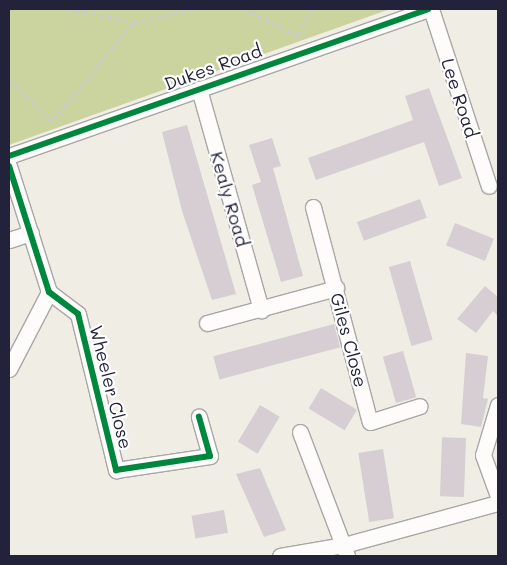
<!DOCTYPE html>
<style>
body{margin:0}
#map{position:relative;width:507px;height:565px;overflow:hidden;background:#f0ede4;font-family:Mali,sans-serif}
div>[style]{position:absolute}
.green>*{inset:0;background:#cbd49e}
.building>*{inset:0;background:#d6ced3;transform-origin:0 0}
.path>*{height:3px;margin-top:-1.5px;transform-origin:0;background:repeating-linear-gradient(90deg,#cbcaca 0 4px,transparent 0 8px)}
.roads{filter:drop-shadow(1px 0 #a8a7a5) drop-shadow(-1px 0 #a8a7a5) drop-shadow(0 1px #a8a7a5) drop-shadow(0 -1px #a8a7a5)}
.minor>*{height:15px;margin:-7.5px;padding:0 7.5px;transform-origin:7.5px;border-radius:7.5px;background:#fdfcfb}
.cycleway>*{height:6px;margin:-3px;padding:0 3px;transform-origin:3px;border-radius:3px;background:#00873e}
span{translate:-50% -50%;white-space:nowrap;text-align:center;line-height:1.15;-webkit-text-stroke:4.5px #fff;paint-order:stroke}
.street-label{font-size:18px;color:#22223b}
.frame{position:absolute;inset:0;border:10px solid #22223b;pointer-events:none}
</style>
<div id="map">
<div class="green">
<div style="clip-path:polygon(9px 9px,390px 9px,9px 145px)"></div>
</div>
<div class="building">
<div style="clip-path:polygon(429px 88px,462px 178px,439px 186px,424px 142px,316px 180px,308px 158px,413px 120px,405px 96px)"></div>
<div style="clip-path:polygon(187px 125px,236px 294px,212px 300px,182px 211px,162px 132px)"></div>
<div style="clip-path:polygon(272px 138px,281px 166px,273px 168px,303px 276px,281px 282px,252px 185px,261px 182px,249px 145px)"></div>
<div style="left:420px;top:199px;width:20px;height:67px;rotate:70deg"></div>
<div style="left:455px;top:223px;width:42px;height:24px;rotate:22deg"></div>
<div style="left:410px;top:261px;width:82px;height:22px;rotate:74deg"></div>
<div style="clip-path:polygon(485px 286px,498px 297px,498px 316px,493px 311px,476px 333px,457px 319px)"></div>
<div style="left:334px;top:324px;width:24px;height:125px;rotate:75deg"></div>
<div style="left:403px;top:351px;width:48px;height:21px;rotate:74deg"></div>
<div style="clip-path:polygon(466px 353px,488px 356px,483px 398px,488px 399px,481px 427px,461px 424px)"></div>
<div style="left:321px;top:388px;width:42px;height:24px;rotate:31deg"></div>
<div style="left:260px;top:405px;width:23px;height:43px;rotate:31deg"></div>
<div style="left:466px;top:438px;width:59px;height:24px;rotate:92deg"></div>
<div style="left:383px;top:449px;width:70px;height:25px;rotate:81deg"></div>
<div style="clip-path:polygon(260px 468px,286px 530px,264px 537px,236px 474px)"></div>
<div style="left:224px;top:510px;width:23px;height:33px;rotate:80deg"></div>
</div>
<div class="path">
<div style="left:68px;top:9px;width:67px;rotate:11.1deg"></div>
<div style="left:134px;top:22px;width:60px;rotate:-12.4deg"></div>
<div style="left:244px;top:9px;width:63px;rotate:26.6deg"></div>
<div style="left:299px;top:34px;width:28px;rotate:-63deg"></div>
<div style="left:9px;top:79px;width:65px;rotate:45deg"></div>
<div style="left:54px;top:119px;width:126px;rotate:-50.5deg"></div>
</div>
<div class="roads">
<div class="minor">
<div style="left:431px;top:9px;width:186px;rotate:71.9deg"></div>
<div style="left:199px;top:89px;width:230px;rotate:74.3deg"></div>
<div style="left:9px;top:156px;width:444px;rotate:-19.3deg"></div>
<div style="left:9px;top:166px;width:132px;rotate:72.4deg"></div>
<div style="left:49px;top:292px;width:36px;rotate:37deg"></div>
<div style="left:78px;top:314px;width:161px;rotate:76.3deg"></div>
<div style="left:116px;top:470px;width:95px;rotate:-8.5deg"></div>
<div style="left:210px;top:456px;width:41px;rotate:-105.8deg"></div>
<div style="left:313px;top:207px;width:222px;rotate:75.2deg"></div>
<div style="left:370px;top:422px;width:52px;rotate:-17.7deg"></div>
<div style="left:9px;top:240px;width:23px;rotate:-18deg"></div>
<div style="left:207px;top:323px;width:134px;rotate:-15.2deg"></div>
<div style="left:9px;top:369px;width:87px;rotate:-62.5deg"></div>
<div style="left:498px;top:405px;width:52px;rotate:106.7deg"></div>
<div style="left:483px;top:455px;width:44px;rotate:69.9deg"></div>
<div style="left:300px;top:432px;width:133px;rotate:69.2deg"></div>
<div style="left:280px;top:556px;width:65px;rotate:-9.8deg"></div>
<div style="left:344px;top:545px;width:160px;rotate:-15.3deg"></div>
</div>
</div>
<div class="cycleway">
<div style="left:9px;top:156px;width:444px;rotate:-19.3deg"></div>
<div style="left:9px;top:166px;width:132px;rotate:72.4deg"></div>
<div style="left:49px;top:292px;width:36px;rotate:37deg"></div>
<div style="left:78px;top:314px;width:161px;rotate:76.3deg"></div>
<div style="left:116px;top:470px;width:95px;rotate:-8.5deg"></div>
<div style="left:210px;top:456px;width:41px;rotate:-105.8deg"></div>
</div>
<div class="street-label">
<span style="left:213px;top:67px;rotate:-20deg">Dukes Road</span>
<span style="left:460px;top:98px;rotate:72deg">Lee Road</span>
<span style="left:230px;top:199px;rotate:74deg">Kealy Road</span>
<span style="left:349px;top:340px;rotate:75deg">Giles Close</span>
<span style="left:111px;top:387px;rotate:76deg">Wheeler Close</span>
</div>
<div class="frame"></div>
</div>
